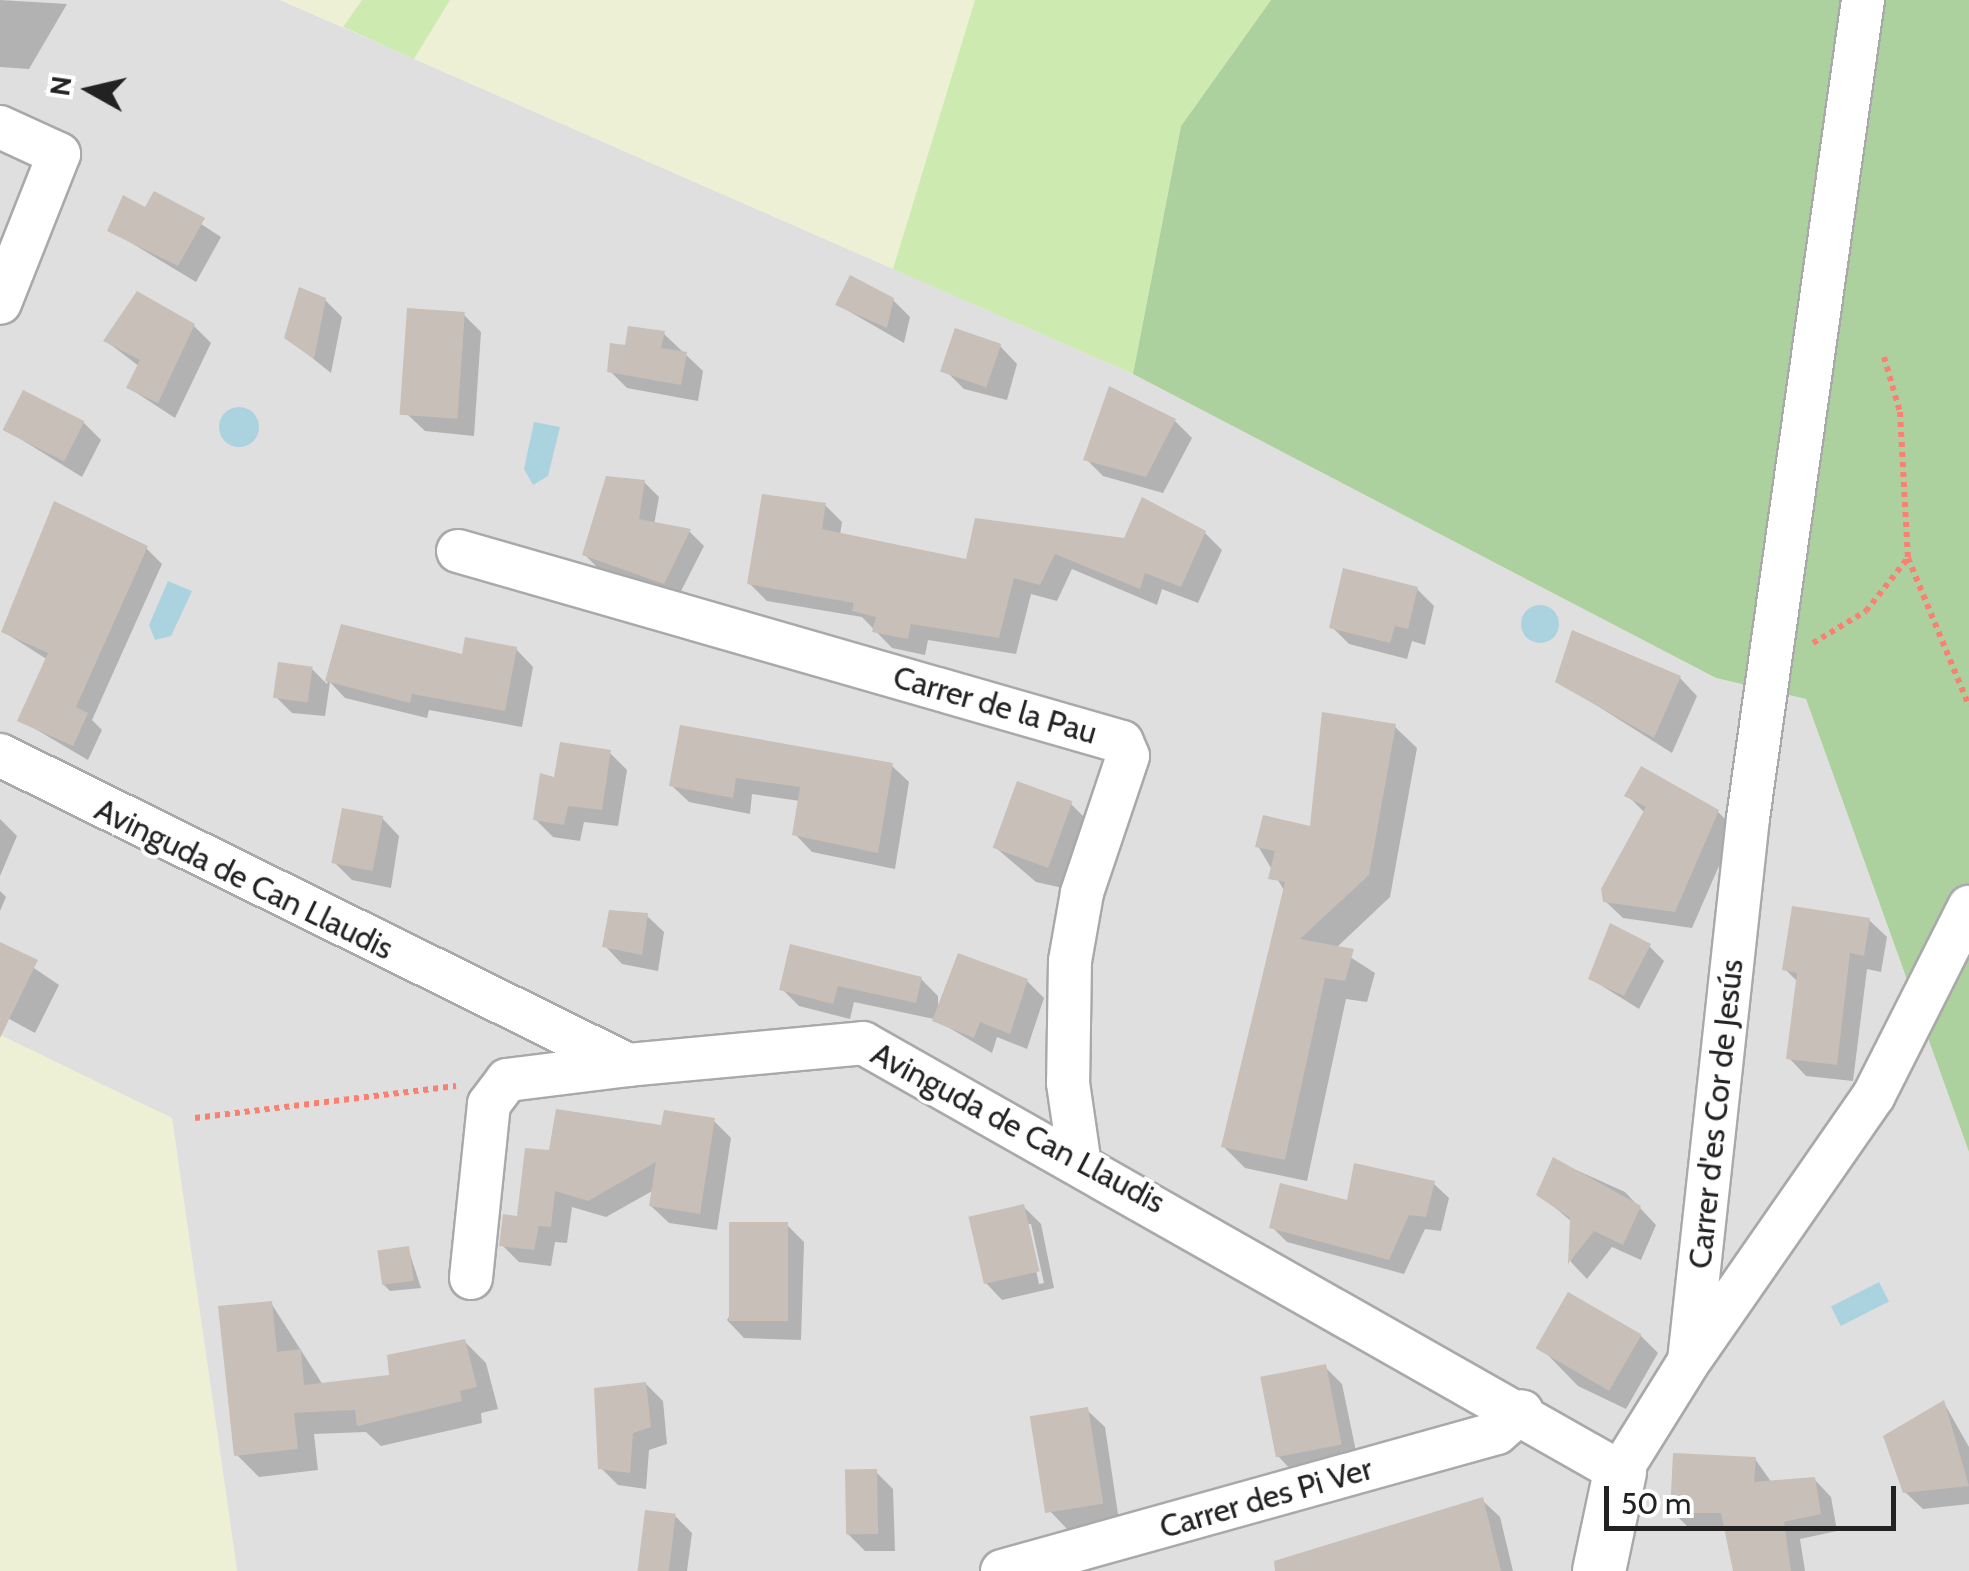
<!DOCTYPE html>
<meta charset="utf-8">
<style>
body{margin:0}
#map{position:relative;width:1969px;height:1571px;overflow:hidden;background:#f2efe9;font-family:Cabin,sans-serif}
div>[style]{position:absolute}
.residential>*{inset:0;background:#e0dfdf}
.farmland>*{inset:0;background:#eef0d5}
.grass>*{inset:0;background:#cdebb0}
.forest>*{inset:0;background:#add19e}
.water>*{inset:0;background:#aad3df;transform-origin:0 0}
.round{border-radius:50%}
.shadow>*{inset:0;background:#0003}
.building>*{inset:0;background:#c7bfb8;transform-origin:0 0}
.path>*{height:6px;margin-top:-3px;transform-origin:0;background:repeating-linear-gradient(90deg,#fa8072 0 5px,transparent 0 10px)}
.roads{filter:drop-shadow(2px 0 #a9a9a9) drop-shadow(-2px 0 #a9a9a9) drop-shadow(0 2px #a9a9a9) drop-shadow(0 -2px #a9a9a9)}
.minor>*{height:42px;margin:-21px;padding:0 21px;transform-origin:21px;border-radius:21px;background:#fff}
.tertiary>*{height:52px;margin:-26px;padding:0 26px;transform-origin:26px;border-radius:26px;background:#fff}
span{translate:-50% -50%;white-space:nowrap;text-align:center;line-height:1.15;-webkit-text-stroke:8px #fff;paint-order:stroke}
.street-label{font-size:32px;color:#222}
.north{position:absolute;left:40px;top:40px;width:100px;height:100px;-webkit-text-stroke:8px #fff;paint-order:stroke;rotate:278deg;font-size:28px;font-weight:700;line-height:40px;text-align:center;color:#222}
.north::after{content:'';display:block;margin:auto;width:35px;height:45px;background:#222;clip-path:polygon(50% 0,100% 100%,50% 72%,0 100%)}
.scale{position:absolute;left:1604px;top:1486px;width:292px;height:45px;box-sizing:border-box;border:5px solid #222;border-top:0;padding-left:12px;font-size:30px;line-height:35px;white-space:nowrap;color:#222;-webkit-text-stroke:8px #fff;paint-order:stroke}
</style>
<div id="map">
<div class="residential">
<div style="clip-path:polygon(0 0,280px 0,1133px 374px,1716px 678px,1806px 699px,1969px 1152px,1969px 1571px,237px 1571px,172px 1119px,0 1035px)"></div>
</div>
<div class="farmland">
<div style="clip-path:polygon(280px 0,362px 0,343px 27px)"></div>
<div style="clip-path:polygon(450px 0,975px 0,893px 269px,414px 59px)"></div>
<div style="clip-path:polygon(0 1035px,172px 1118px,237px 1571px,0 1571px)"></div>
</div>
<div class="grass">
<div style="clip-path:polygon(362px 0,450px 0,414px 59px,343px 27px)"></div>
<div style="clip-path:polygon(975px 0,1271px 0,1181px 126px,1133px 374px,893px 269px)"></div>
</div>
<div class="forest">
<div style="clip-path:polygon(1271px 0,1969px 0,1969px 1152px,1806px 699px,1716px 678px,1133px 374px,1181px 126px)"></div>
</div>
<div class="water">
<div class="round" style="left:219px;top:407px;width:40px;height:40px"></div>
<div style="clip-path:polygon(534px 422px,560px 427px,548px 476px,533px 485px,524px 469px)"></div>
<div style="clip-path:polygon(168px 581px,192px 591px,171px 636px,155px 640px,149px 625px)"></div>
<div class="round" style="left:1521px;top:605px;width:38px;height:38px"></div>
<div style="left:1879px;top:1282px;width:22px;height:54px;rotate:63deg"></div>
</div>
<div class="shadow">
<div style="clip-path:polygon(0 0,67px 4px,29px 69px,0 67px)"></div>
<div style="clip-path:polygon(155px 194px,221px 237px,196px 282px,110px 230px,146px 210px)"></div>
<div style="clip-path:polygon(325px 300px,342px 317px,331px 373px,286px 337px)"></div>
<div style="clip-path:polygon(893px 300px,910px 317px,904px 343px,838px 305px)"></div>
<div style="clip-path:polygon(464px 315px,481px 332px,474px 436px,425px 431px,407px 414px)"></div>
<div style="clip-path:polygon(194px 326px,211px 343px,175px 418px,129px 388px,140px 367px,106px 341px)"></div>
<div style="clip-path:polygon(664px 334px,703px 371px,698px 401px,627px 388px,610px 371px,627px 348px)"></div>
<div style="clip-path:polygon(1000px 346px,1017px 364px,1007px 400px,964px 389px,947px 372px)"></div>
<div style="clip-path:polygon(1175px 421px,1192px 438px,1163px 493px,1103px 476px,1086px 459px)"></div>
<div style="clip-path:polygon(84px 423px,101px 440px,82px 477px,6px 430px)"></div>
<div style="clip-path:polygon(644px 482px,659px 497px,654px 525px,690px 532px,704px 546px,678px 597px,599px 569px,585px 555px)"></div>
<div style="clip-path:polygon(825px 505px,842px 522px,840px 535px,967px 562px,1205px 533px,1222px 550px,1198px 603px,1162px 589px,1157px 605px,1072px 569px,1057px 601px,1031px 594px,1016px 654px,928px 640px,925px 655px,892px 648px,862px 617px,767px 601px,749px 583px)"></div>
<div style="clip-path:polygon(146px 548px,162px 564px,92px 720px,102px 730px,88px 760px,20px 720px,48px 660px,4px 632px)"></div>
<div style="clip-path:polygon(1417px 589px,1434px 606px,1425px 645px,1412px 641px,1407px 659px,1349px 644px,1332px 627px)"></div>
<div style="clip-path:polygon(343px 627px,464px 657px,516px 649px,533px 667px,522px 727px,429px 710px,427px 718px,345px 698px,330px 682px,325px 716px,292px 713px,275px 696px,312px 669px,327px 684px)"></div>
<div style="clip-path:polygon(1680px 678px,1697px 696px,1672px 753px,1558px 681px)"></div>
<div style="clip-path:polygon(1394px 726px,1417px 748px,1390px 897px,1336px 948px,1375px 973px,1367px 1002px,1346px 999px,1307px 1181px,1245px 1168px,1223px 1146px,1285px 892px,1258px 846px,1313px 829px)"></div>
<div style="clip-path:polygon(682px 728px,891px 765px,909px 782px,895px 869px,812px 852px,795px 834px,800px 801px,752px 794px,750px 814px,689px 802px,671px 785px)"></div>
<div style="clip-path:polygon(610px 753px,627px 770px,618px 826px,584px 822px,580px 841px,553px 837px,536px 820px,556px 780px)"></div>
<div style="clip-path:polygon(1627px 795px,1718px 812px,1735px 829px,1692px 928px,1623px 918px,1605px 901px,1645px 813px)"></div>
<div style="clip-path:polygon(1071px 804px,1088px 821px,1063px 888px,1036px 882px,995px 847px)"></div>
<div style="clip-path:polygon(382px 818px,399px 836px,391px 888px,352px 880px,334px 862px)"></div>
<div style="clip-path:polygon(0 819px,17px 836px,0 876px)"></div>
<div style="clip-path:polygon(0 891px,6px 897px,0 911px)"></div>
<div style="clip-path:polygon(646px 915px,664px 932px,658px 971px,622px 964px,605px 946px)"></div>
<div style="clip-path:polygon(1869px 920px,1887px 937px,1881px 972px,1867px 969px,1853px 1081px,1806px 1076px,1789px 1058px,1799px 983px,1785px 969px)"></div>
<div style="clip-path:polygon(0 945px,59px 985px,35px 1033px,0 1014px)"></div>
<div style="clip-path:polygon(1649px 946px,1664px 961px,1639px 1009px,1591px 979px)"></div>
<div style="clip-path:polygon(921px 979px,938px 996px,938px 1012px,1027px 981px,1044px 998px,1027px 1049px,997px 1037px,992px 1053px,934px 1019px,854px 1002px,850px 1019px,799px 1006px,782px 989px)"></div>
<div style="clip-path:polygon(714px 1121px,731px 1138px,717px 1230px,669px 1223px,651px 1206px,654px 1190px,606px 1217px,572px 1207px,567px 1243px,555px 1242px,551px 1266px,519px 1262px,502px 1245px,551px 1153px)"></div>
<div style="clip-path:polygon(1554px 1160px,1625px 1192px,1656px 1225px,1641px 1260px,1612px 1247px,1587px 1279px,1571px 1262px,1572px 1222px,1539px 1194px)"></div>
<div style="clip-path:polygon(1433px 1183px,1449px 1198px,1441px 1231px,1425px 1229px,1404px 1274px,1287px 1242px,1272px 1227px)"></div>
<div style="clip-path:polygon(evenodd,1024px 1207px,1041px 1224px,1054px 1288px,1002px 1300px,985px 1282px,1024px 1207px,1026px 1224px,1031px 1224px,1044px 1283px,1039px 1284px,1026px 1224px)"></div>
<div style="clip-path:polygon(787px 1225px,804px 1242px,801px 1340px,744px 1338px,727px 1320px)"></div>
<div style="clip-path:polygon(408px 1248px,421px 1288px,390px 1291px,382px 1283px)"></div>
<div style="clip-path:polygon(271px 1303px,323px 1385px,392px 1377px,464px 1341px,486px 1363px,498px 1409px,481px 1413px,482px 1423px,381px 1446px,366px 1432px,314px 1434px,318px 1470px,259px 1477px,237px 1455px)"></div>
<div style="clip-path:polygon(1641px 1336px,1658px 1353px,1626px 1409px,1578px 1386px,1542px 1349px)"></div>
<div style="clip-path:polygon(1325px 1367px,1342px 1384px,1358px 1461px,1295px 1474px,1278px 1456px)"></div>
<div style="clip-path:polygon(646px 1384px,663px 1401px,667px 1444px,649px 1450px,646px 1489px,618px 1485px,601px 1468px)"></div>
<div style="clip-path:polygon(1944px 1403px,1969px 1447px,1969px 1504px,1923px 1509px,1905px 1492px)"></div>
<div style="clip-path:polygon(1087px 1410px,1105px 1427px,1119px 1521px,1067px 1529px,1050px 1511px)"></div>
<div style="clip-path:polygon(1755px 1459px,1772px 1483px,1814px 1479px,1831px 1497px,1837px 1531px,1800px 1539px,1805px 1571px,1736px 1571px,1727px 1529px,1690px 1529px,1673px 1512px)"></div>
<div style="clip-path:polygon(876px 1472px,893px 1489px,895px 1551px,865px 1551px,848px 1534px)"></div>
<div style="clip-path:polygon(1482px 1500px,1500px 1517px,1513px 1571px,1325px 1571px)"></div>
<div style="clip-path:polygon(675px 1516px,692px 1533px,687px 1571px,639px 1571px)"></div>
</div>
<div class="building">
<div style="clip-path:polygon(154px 191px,205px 218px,178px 266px,107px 231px,123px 195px,145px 207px)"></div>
<div style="clip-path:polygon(850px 275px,894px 298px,887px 328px,835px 305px)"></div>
<div style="clip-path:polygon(299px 287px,326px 298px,314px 359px,284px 338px)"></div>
<div style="clip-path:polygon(137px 291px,195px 324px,158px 403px,126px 388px,140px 360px,103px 341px)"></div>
<div style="left:407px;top:308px;width:58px;height:107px;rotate:4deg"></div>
<div style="clip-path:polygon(628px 326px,665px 331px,661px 348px,687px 352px,681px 385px,607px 372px,610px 343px,625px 345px)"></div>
<div style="left:955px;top:328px;width:49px;height:46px;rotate:19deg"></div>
<div style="clip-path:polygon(1109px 386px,1176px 419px,1146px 477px,1083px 460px)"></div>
<div style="left:23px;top:390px;width:69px;height:45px;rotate:27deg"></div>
<div style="clip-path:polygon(606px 476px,645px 480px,639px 519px,691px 529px,664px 584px,582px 555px)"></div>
<div style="clip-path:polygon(762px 494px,826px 503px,822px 529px,966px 559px,975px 518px,1124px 538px,1142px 497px,1206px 531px,1181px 587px,1145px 573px,1140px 589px,1055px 554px,1040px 585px,1014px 578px,999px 638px,911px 624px,908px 639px,872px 632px,876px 617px,852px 611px,854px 603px,747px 584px)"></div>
<div style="clip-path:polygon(54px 501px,148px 546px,76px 707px,88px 713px,73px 746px,17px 721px,48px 653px,1px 632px)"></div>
<div style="clip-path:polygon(1343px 568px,1418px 587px,1408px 629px,1395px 626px,1390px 643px,1329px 628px)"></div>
<div style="clip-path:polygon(341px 624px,462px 654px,465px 637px,517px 647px,505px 711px,412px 694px,410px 703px,325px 681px)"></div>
<div style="clip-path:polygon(1572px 630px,1681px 676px,1654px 738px,1555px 682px)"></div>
<div style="left:278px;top:662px;width:35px;height:36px;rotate:8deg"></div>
<div style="clip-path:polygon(1322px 712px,1396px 724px,1369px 875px,1300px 939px,1354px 949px,1345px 981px,1325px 978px,1285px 1160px,1221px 1147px,1285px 882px,1268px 879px,1275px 851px,1255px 847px,1263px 815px,1310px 826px)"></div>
<div style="clip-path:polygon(680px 725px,893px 763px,878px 853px,792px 835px,800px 787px,736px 778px,733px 798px,669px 786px)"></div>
<div style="clip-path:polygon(560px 742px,611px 750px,602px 810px,568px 806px,564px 825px,533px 820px,540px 773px,554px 777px)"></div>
<div style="clip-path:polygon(1641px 766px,1719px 810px,1675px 912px,1603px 902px,1601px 889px,1646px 807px,1624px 796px)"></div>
<div style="left:1017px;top:781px;width:59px;height:71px;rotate:20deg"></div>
<div style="left:342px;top:808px;width:42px;height:56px;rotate:11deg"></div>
<div style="clip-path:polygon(1792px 906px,1870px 918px,1864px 956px,1850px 953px,1837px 1065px,1786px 1059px,1797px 973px,1782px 970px)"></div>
<div style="clip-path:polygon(609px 910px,648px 913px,642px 955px,602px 947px)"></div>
<div style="clip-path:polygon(1610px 923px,1651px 944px,1624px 996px,1588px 979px)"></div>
<div style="clip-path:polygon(0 942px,38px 960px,0 1038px)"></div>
<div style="clip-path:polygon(790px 944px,922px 977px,916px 1003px,838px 986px,833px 1004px,779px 990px)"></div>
<div style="clip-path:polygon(958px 953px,1028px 979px,1010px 1034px,980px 1022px,974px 1038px,932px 1021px)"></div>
<div style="clip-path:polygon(556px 1109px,661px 1125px,664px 1110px,715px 1118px,700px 1214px,649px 1206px,656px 1162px,588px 1201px,555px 1191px,551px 1227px,539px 1226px,534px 1250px,499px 1246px,503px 1214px,517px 1216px,525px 1148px,549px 1150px)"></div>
<div style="clip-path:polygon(1553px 1157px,1641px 1206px,1623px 1245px,1594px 1231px,1568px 1264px,1570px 1218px,1536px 1195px)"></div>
<div style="clip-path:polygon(1354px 1163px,1435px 1181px,1426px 1217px,1409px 1215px,1389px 1260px,1269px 1228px,1280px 1183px,1347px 1200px)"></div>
<div style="left:1024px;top:1204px;width:69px;height:57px;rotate:77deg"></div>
<div style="left:729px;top:1222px;width:59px;height:99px"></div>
<div style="left:409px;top:1246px;width:35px;height:32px;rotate:82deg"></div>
<div style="left:1568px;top:1292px;width:85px;height:65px;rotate:30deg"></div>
<div style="clip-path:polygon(272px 1301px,277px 1352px,301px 1349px,304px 1385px,389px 1375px,387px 1355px,465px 1339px,477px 1387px,460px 1391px,462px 1401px,357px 1426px,355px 1410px,294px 1413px,298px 1449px,234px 1456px,218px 1306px)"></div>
<div style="left:1326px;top:1364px;width:82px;height:67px;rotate:79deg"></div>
<div style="clip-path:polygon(646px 1382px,651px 1427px,633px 1433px,630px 1473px,598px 1469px,594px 1388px)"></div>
<div style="clip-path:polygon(1944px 1400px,1969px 1486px,1903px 1493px,1883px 1436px)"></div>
<div style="left:1088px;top:1407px;width:98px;height:59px;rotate:81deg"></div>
<div style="clip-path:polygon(1673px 1453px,1756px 1457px,1754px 1482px,1815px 1477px,1821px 1514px,1784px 1522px,1791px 1571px,1733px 1571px,1721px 1513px,1670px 1513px)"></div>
<div style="left:877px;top:1469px;width:65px;height:32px;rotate:89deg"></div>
<div style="clip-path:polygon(1483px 1497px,1501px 1571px,1275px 1571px,1274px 1561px)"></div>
<div style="left:645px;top:1510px;width:31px;height:62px;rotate:7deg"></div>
</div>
<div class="path">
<div style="left:1884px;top:357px;width:57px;rotate:73.8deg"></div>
<div style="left:1900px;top:412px;width:146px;rotate:86.9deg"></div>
<div style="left:1813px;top:643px;width:62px;rotate:-31.1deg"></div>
<div style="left:1866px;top:611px;width:68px;rotate:-51.6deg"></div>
<div style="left:1908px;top:558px;width:160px;rotate:67.6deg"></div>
<div style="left:195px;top:1118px;width:263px;rotate:-7deg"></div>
</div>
<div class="roads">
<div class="minor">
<div style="left:0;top:127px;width:65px;rotate:24.6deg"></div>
<div style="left:59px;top:154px;width:160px;rotate:111.6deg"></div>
<div style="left:458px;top:551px;width:691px;rotate:16.05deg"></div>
<div style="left:1122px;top:742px;width:15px;rotate:67deg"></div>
<div style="left:1128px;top:756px;width:145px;rotate:108.6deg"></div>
<div style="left:1082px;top:893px;width:69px;rotate:100deg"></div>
<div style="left:1070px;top:961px;width:122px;rotate:90.9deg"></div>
<div style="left:1068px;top:1083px;width:76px;rotate:81.7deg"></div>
<div style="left:0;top:755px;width:700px;rotate:26.27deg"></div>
<div style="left:628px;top:1065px;width:236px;rotate:-5.3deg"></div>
<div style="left:863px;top:1043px;width:870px;rotate:29.54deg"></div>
<div style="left:1620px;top:1472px;width:131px;rotate:-58.1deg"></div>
<div style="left:1689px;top:1361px;width:546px;rotate:-83.8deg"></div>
<div style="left:1748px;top:818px;width:826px;rotate:-82deg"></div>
<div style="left:471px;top:1278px;width:175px;rotate:-84.1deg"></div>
<div style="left:489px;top:1104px;width:30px;rotate:-53deg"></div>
<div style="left:507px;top:1080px;width:122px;rotate:-7.1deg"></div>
<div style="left:1692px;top:1357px;width:319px;rotate:-55.2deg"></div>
<div style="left:1874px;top:1095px;width:211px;rotate:-63.2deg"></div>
<div style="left:1002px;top:1571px;width:514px;rotate:-15.58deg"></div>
<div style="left:1497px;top:1433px;width:33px;rotate:-41deg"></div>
</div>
<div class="tertiary">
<div style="left:1599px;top:1571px;width:101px;rotate:-78deg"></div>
</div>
</div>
<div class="street-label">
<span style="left:995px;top:705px;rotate:16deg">Carrer de la Pau</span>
<span style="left:244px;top:879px;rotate:26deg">Avinguda de Can Llaudis</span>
<span style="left:1716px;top:1114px;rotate:-84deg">Carrer d'es Cor de Jesús</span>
<span style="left:1018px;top:1128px;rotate:28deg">Avinguda de Can Llaudis</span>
<span style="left:1266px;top:1498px;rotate:-16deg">Carrer des Pi Ver</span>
</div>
<div class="north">N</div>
<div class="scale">50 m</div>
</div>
